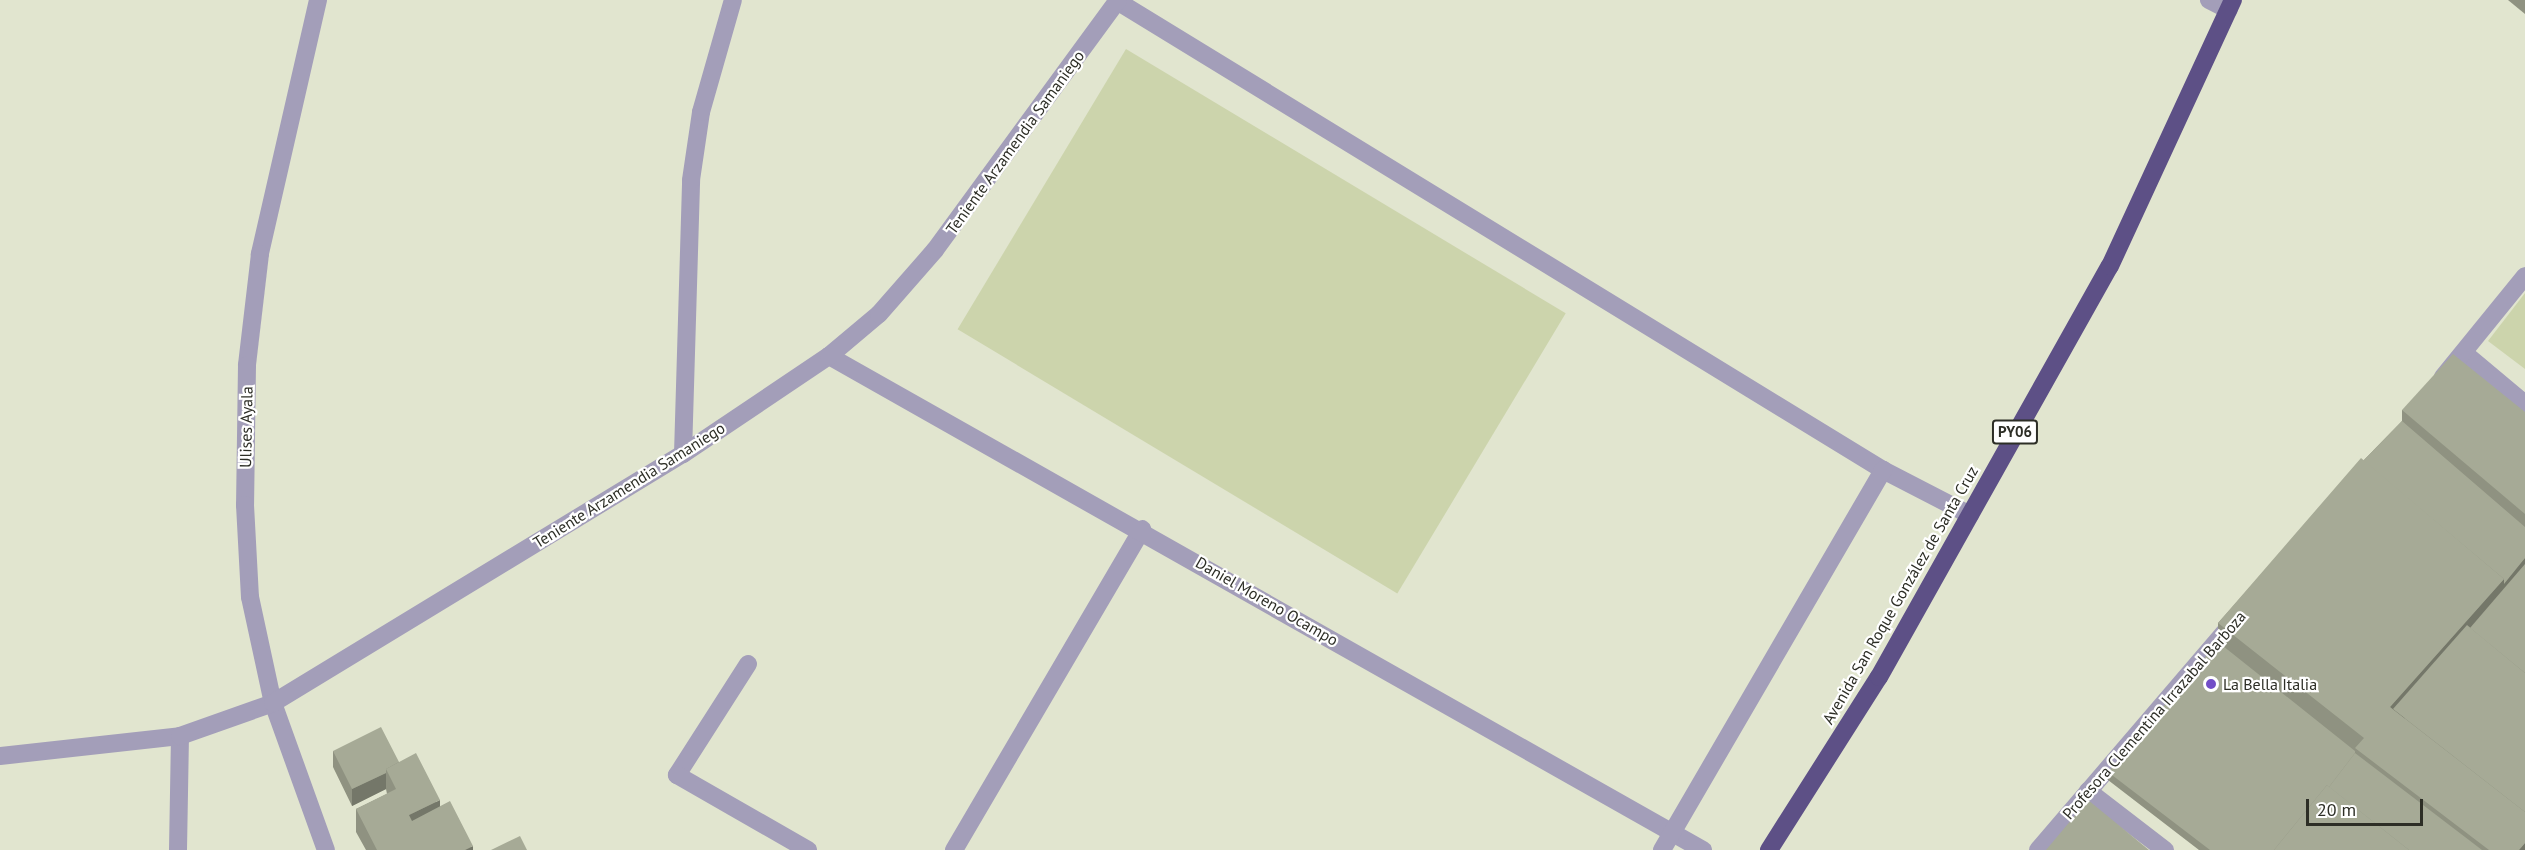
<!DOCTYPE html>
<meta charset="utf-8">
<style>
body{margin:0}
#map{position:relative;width:2525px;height:850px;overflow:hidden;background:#e1e5cf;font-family:"PT Sans",sans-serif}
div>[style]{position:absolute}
.green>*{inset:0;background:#ccd4ac;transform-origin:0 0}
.lane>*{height:18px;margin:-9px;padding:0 9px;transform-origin:9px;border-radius:9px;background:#a39eb9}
.street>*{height:18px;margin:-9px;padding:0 9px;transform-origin:9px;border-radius:9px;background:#a39eb9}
.highway>*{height:18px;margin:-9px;padding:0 9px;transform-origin:9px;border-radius:9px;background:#5d5086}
.wall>*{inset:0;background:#8f9281}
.shaded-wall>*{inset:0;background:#747769}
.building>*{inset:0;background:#a6aa96}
.dots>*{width:16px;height:16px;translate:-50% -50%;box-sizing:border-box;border:3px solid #fff;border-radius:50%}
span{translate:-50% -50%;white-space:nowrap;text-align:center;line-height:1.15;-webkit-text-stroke:4.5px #fff;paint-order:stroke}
.shield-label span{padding:2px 4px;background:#fff;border:2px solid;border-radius:4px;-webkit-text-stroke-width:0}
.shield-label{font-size:15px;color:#2d2e26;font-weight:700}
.street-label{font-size:16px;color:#2d2e26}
.poi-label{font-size:16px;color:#2d2e26}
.left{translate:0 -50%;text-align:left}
.scale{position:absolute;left:2306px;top:799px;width:117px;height:27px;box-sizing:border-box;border:3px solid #2d2e26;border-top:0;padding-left:8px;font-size:18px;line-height:21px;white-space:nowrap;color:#2d2e26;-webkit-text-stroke:4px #fff;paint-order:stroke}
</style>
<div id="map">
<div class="green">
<div style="left:1126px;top:49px;width:513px;height:327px;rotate:31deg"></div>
<div style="clip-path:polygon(2525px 293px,2525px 369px,2488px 341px)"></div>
</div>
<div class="lane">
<div style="left:1117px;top:1px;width:898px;rotate:31.48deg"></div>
<div style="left:1883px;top:470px;width:98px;rotate:27.3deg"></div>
<div style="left:748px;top:664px;width:132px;rotate:122.6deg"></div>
<div style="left:677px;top:775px;width:151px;rotate:29.8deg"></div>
<div style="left:178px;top:850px;width:114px;rotate:-89deg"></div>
<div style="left:954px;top:850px;width:372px;rotate:-59.6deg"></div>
</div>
<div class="street">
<div style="left:318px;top:0;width:261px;rotate:102.9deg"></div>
<div style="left:260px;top:254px;width:112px;rotate:96.7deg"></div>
<div style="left:247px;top:365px;width:140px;rotate:90.8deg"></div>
<div style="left:245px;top:505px;width:92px;rotate:86.9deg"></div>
<div style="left:250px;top:597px;width:108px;rotate:77.8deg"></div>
<div style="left:273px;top:703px;width:156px;rotate:70.2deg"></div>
<div style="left:2209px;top:0;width:22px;rotate:27deg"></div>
<div style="left:2464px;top:353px;width:80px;rotate:39.9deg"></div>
<div style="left:829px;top:356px;width:1004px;rotate:29.48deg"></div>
<div style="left:2443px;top:377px;width:130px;rotate:-50.9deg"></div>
<div style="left:683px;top:454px;width:274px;rotate:-88.3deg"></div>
<div style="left:691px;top:180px;width:69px;rotate:-81.6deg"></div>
<div style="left:701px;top:112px;width:116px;rotate:-74.1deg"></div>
<div style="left:0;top:756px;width:181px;rotate:-6.3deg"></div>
<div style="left:180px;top:736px;width:99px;rotate:-19.5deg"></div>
<div style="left:273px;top:703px;width:480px;rotate:-31.3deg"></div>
<div style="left:683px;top:454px;width:176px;rotate:-33.9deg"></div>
<div style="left:829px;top:356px;width:65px;rotate:-40deg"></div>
<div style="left:879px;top:314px;width:85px;rotate:-48.8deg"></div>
<div style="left:935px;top:250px;width:310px;rotate:-53.8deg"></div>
<div style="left:2088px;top:791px;width:97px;rotate:37.5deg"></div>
<div style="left:1662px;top:850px;width:440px;rotate:-59.8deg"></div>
<div style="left:2038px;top:850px;width:301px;rotate:-49.4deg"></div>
</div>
<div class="highway">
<div style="left:1769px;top:850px;width:205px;rotate:-57.6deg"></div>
<div style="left:1879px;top:677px;width:471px;rotate:-60.7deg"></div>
<div style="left:2110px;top:266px;width:293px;rotate:-65.2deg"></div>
</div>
<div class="wall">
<div style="clip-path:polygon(2508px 0,2525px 0,2525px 14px)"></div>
<div style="clip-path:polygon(2402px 410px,2525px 412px,2525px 850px,2199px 850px,2108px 780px,2108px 772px,2218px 642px,2218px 623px,2363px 461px,2402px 421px)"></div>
<div style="clip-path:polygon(333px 751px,399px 762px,440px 807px,473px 850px,366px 850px,356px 832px,356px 809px,387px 794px,386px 789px,352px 806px,333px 767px)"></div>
</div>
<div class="shaded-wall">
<div style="clip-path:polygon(2525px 558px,2525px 580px,2402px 722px,2390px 707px,2504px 579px)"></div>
<div style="clip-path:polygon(386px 773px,386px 789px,352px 806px,352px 789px)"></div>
<div style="clip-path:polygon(440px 800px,440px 823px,409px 837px,409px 815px)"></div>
<div style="clip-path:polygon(2525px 843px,2525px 850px,2519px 850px)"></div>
<div style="clip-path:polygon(473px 846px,473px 850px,465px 850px)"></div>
</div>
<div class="building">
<div style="clip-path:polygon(2453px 354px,2525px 412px,2525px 514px,2402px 410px)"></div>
<div style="clip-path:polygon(2402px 421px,2525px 527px,2525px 558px,2504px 584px,2504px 579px,2363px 461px)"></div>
<div style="clip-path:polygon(2361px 458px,2504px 579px,2390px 707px,2525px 812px,2525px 843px,2519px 850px,2489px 850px,2355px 748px,2364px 738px,2218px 623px)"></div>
<div style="clip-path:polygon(2525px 564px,2525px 673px,2470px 628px)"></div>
<div style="clip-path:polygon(2467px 625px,2525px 673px,2525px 812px,2393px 709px)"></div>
<div style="clip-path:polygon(2218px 642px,2355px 751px,2355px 753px,2329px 787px,2327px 785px,2274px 850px,2210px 850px,2108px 772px)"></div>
<div style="clip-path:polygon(381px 727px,399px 762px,386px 769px,386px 773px,352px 789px,333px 751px)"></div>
<div style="clip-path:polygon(416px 753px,440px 800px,409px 815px,412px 821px,450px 801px,473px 846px,465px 850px,377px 850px,356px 809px,396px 789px,386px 769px)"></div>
<div style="clip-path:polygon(2355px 753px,2482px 850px,2409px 850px,2329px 787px)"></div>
<div style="clip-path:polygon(2327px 785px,2409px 850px,2274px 850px)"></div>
<div style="clip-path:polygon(2088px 800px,2149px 850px,2046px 850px)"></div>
<div style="clip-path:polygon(520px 836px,527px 850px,491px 850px)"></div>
</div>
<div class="dots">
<div style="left:2211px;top:684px;background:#724ec7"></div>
</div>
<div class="shield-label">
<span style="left:2015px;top:432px">PY06</span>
</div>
<div class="street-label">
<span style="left:1015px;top:142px;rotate:-54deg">Teniente Arzamendia Samaniego</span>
<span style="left:246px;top:427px;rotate:-89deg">Ulises Ayala</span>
<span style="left:629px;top:485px;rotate:-32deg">Teniente Arzamendia Samaniego</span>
<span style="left:1900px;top:595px;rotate:-60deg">Avenida San Roque González de Santa Cruz</span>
<span style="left:1267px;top:601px;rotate:30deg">Daniel Moreno Ocampo</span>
<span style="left:2154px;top:715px;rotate:-49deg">Profesora Clementina Irrazabal Barboza</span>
</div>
<div class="poi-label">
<span class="left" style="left:2223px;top:684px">La Bella Italia</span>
</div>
<div class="scale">20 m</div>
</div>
